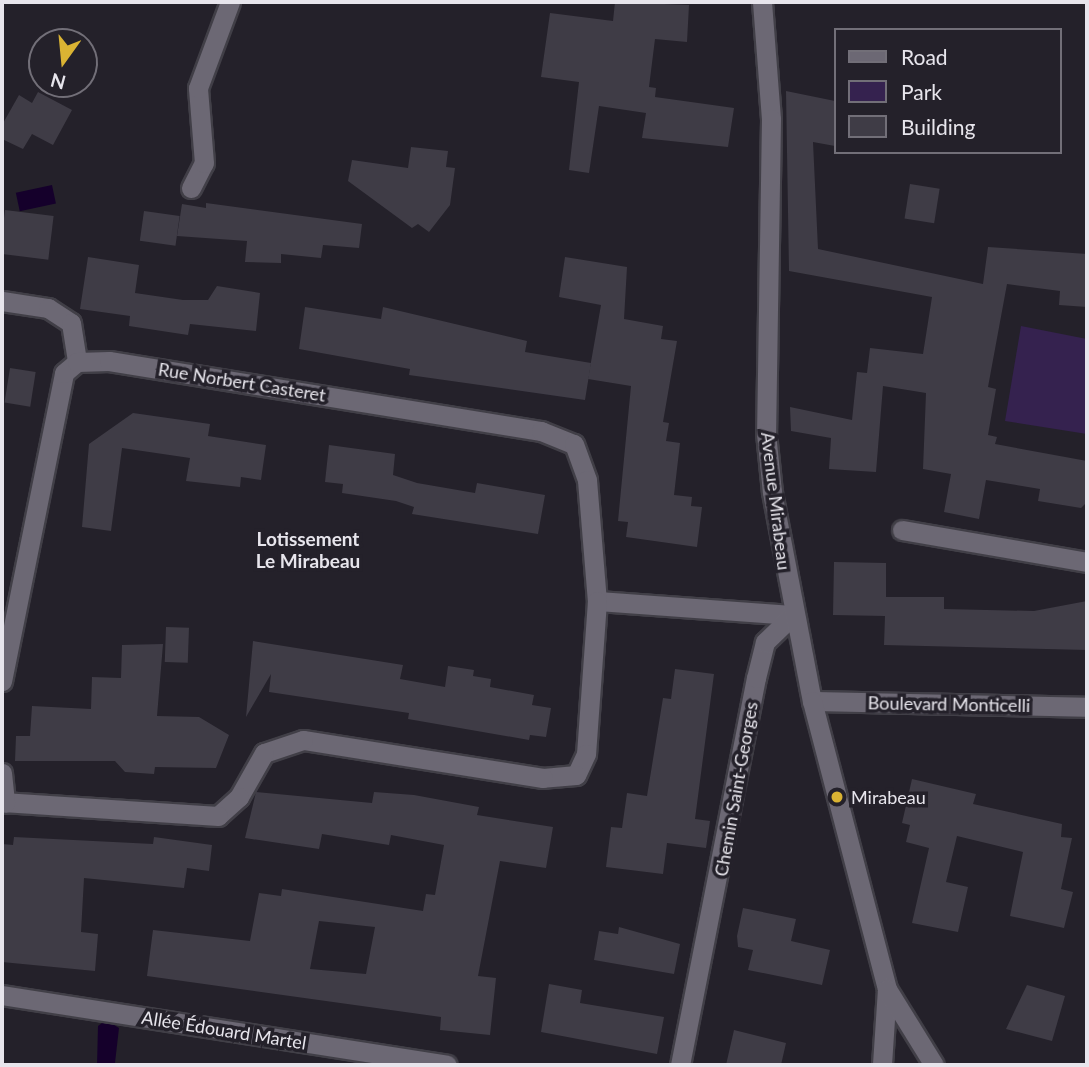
<!DOCTYPE html>
<meta charset="utf-8">
<style>
body{margin:0}
#map{position:relative;width:1089px;height:1067px;overflow:hidden;background:#24212a;font-family:Lato,sans-serif}
div>[style]{position:absolute}
.green>*{inset:0;background:#35224f}
.water>*{inset:0;background:#15002b;transform-origin:0 0}
.building>*{inset:0;background:#3f3c46;transform-origin:0 0}
.roads{filter:drop-shadow(2px 0 #413f47) drop-shadow(-2px 0 #413f47) drop-shadow(0 2px #413f47) drop-shadow(0 -2px #413f47)}
.minor>*{height:19px;margin:-9.5px;padding:0 9.5px;transform-origin:9.5px;border-radius:9.5px;background:#6c6874}
.secondary>*{height:19px;margin:-9.5px;padding:0 9.5px;transform-origin:9.5px;border-radius:9.5px;background:#6c6874}
.dots>*{width:19px;height:19px;translate:-50% -50%;box-sizing:border-box;border:4px solid #24212a;border-radius:50%}
span{translate:-50% -50%;white-space:nowrap;text-align:center;line-height:1.15;-webkit-text-stroke:7px #24212a;paint-order:stroke}
.street-label{font-size:18px;color:#e7e5ec}
.poi-label{font-size:18px;color:#e7e5ec}
.left{translate:0 -50%;text-align:left}
.neighbourhood-label{font-size:19px;color:#e7e5ec;font-weight:700}
.frame{position:absolute;inset:0;border:4px solid #e7e5ec;pointer-events:none}
.legend{position:absolute;left:834px;top:28px;width:228px;height:126px;box-sizing:border-box;background:#24212a;border:2px solid #726f78;margin:0;padding:9px 12px;list-style:none;font-size:21px;color:#e7e5ec}
.legend li{display:flex;align-items:center;gap:14px;height:35px}
.legend b{width:35px;border:2px solid #726f78}
.north{position:absolute;left:28px;top:28px;width:70px;height:70px;box-sizing:border-box;background:#24212a;border:2px solid #726f78;border-radius:50%;rotate:195deg;font-size:19px;font-weight:700;line-height:28px;text-align:center;color:#e7e5ec}
.north::after{content:'';display:block;margin:auto;width:24px;height:32px;background:#dab333;clip-path:polygon(50% 0,100% 100%,50% 72%,0 100%)}
</style>
<div id="map">
<div class="green">
<div style="clip-path:polygon(1021px 326px,1087px 339px,1087px 434px,1005px 421px)"></div>
</div>
<div class="water">
<div style="left:52px;top:185px;width:19px;height:37px;rotate:78deg"></div>
<div style="clip-path:polygon(106px 1020px,119px 1028px,115px 1063px,97px 1065px,98px 1026px)"></div>
</div>
<div class="building">
<div style="clip-path:polygon(615px 2px,689px 5px,687px 42px,655px 39px,649px 87px,656px 88px,655px 97px,734px 108px,728px 147px,642px 138px,646px 113px,599px 106px,589px 173px,569px 170px,579px 82px,541px 77px,550px 13px,613px 21px)"></div>
<div style="clip-path:polygon(786px 91px,835px 101px,835px 146px,813px 142px,818px 249px,983px 284px,988px 247px,1087px 254px,1087px 307px,1059px 305px,1060px 291px,1007px 284px,988px 387px,996px 389px,988px 435px,997px 437px,995px 444px,1087px 461px,1087px 502px,1081px 508px,1038px 501px,1040px 489px,986px 480px,979px 519px,944px 512px,951px 474px,923px 469px,926px 393px,883px 386px,876px 472px,829px 469px,831px 438px,791px 431px,790px 407px,852px 420px,857px 372px,867px 373px,870px 348px,923px 354px,932px 297px,789px 271px)"></div>
<div style="clip-path:polygon(38px 92px,72px 110px,53px 145px,32px 134px,23px 149px,2px 139px,2px 125px,19px 95px,32px 103px)"></div>
<div style="clip-path:polygon(411px 147px,448px 151px,446px 167px,455px 168px,450px 205px,429px 232px,418px 224px,412px 228px,348px 181px,352px 160px,408px 168px)"></div>
<div style="left:910px;top:184px;width:30px;height:35px;rotate:9deg"></div>
<div style="clip-path:polygon(206px 203px,362px 224px,359px 248px,323px 245px,321px 258px,281px 254px,281px 263px,245px 262px,247px 241px,177px 236px,182px 204px,206px 208px)"></div>
<div style="left:5px;top:210px;width:49px;height:44px;rotate:7deg"></div>
<div style="left:144px;top:211px;width:36px;height:30px;rotate:8deg"></div>
<div style="clip-path:polygon(88px 257px,139px 265px,135px 293px,183px 300px,208px 300px,217px 286px,260px 293px,256px 331px,190px 324px,188px 335px,129px 326px,130px 316px,80px 309px)"></div>
<div style="clip-path:polygon(565px 257px,627px 267px,624px 319px,663px 326px,661px 339px,677px 341px,663px 422px,669px 423px,666px 441px,680px 443px,674px 495px,692px 497px,691px 506px,702px 507px,697px 547px,626px 537px,628px 522px,618px 521px,631px 386px,588px 379px,601px 305px,559px 297px)"></div>
<div style="clip-path:polygon(305px 307px,381px 319px,383px 307px,527px 341px,525px 352px,591px 363px,585px 400px,409px 375px,410px 369px,299px 349px)"></div>
<div style="left:10px;top:368px;width:26px;height:35px;rotate:9deg"></div>
<div style="clip-path:polygon(133px 413px,210px 424px,208px 436px,266px 445px,261px 480px,241px 477px,240px 487px,186px 481px,190px 458px,122px 448px,111px 531px,82px 527px,89px 444px)"></div>
<div style="clip-path:polygon(329px 445px,395px 454px,393px 475px,417px 483px,475px 493px,477px 483px,545px 495px,538px 534px,412px 514px,414px 507px,396px 501px,342px 493px,343px 484px,325px 482px)"></div>
<div style="clip-path:polygon(834px 562px,886px 563px,886px 597px,944px 597px,944px 609px,1034px 611px,1087px 601px,1087px 650px,884px 645px,885px 616px,833px 615px)"></div>
<div style="left:166px;top:627px;width:23px;height:35px;rotate:2deg"></div>
<div style="clip-path:polygon(253px 641px,403px 665px,400px 679px,445px 687px,448px 666px,474px 670px,473px 676px,491px 679px,490px 687px,534px 695px,532px 705px,551px 708px,546px 737px,530px 735px,529px 740px,408px 719px,409px 713px,269px 692px,271px 674px,246px 717px)"></div>
<div style="clip-path:polygon(163px 644px,157px 716px,199px 717px,229px 735px,216px 768px,155px 767px,154px 774px,125px 772px,115px 761px,15px 761px,16px 736px,30px 736px,32px 706px,91px 709px,92px 677px,121px 678px,122px 645px)"></div>
<div style="clip-path:polygon(675px 669px,714px 674px,695px 819px,710px 821px,706px 848px,667px 843px,663px 874px,606px 867px,611px 827px,622px 828px,627px 793px,647px 796px,663px 698px,671px 699px)"></div>
<div style="clip-path:polygon(912px 779px,976px 794px,973px 804px,1062px 824px,1061px 837px,1072px 838px,1061px 889px,1073px 892px,1064px 928px,1010px 916px,1023px 852px,957px 836px,946px 882px,968px 887px,958px 932px,912px 923px,929px 848px,906px 842px,910px 825px,902px 823px)"></div>
<div style="clip-path:polygon(evenodd,256px 792px,372px 803px,374px 792px,414px 795px,479px 807px,477px 815px,553px 827px,546px 868px,500px 861px,478px 976px,496px 978px,490px 1035px,440px 1030px,441px 1017px,147px 976px,153px 930px,250px 941px,259px 893px,281px 896px,282px 889px,423px 911px,426px 894px,435px 895px,444px 845px,391px 835px,389px 845px,322px 834px,319px 849px,245px 838px,256px 792px,319px 921px,375px 927px,366px 974px,310px 969px,319px 921px)"></div>
<div style="clip-path:polygon(14px 837px,153px 844px,154px 837px,212px 845px,209px 871px,187px 868px,184px 888px,84px 878px,81px 932px,98px 934px,95px 971px,2px 962px,2px 844px,13px 845px)"></div>
<div style="clip-path:polygon(743px 908px,796px 919px,791px 941px,830px 950px,822px 985px,748px 970px,753px 950px,738px 947px,737px 936px)"></div>
<div style="clip-path:polygon(619px 927px,680px 944px,674px 974px,594px 960px,599px 931px,618px 934px)"></div>
<div style="clip-path:polygon(549px 984px,582px 990px,580px 1003px,664px 1017px,657px 1054px,541px 1032px)"></div>
<div style="clip-path:polygon(1027px 985px,1065px 996px,1052px 1041px,1006px 1029px)"></div>
<div style="clip-path:polygon(734px 1030px,786px 1043px,781px 1065px,726px 1065px)"></div>
</div>
<div class="roads">
<div class="minor">
<div style="left:191px;top:188px;width:28px;rotate:-63deg"></div>
<div style="left:204px;top:163px;width:75px;rotate:-94.6deg"></div>
<div style="left:198px;top:88px;width:92px;rotate:-69.6deg"></div>
<div style="left:2px;top:301px;width:47px;rotate:8.7deg"></div>
<div style="left:48px;top:308px;width:27px;rotate:33deg"></div>
<div style="left:71px;top:323px;width:39px;rotate:81deg"></div>
<div style="left:902px;top:530px;width:188px;rotate:9.8deg"></div>
<div style="left:597px;top:601px;width:196px;rotate:4.1deg"></div>
<div style="left:2px;top:681px;width:314px;rotate:-78.6deg"></div>
<div style="left:64px;top:373px;width:17px;rotate:-40deg"></div>
<div style="left:77px;top:362px;width:32px;rotate:-2deg"></div>
<div style="left:109px;top:361px;width:438px;rotate:9.2deg"></div>
<div style="left:541px;top:431px;width:35px;rotate:22deg"></div>
<div style="left:574px;top:444px;width:38px;rotate:70deg"></div>
<div style="left:587px;top:480px;width:121px;rotate:85.3deg"></div>
<div style="left:597px;top:601px;width:153px;rotate:94.1deg"></div>
<div style="left:586px;top:754px;width:23px;rotate:115deg"></div>
<div style="left:576px;top:775px;width:33px;rotate:175deg"></div>
<div style="left:543px;top:778px;width:243px;rotate:-171deg"></div>
<div style="left:303px;top:740px;width:41px;rotate:161.6deg"></div>
<div style="left:264px;top:753px;width:51px;rotate:119.6deg"></div>
<div style="left:239px;top:797px;width:28px;rotate:138deg"></div>
<div style="left:218px;top:816px;width:216px;rotate:-176.3deg"></div>
<div style="left:812px;top:701px;width:275px;rotate:1.2deg"></div>
<div style="left:2px;top:773px;width:30px;rotate:84deg"></div>
<div style="left:2px;top:995px;width:450px;rotate:8.9deg"></div>
<div style="left:680px;top:1065px;width:394px;rotate:-78.9deg"></div>
<div style="left:756px;top:678px;width:37px;rotate:-76deg"></div>
<div style="left:765px;top:642px;width:39px;rotate:-44deg"></div>
</div>
<div class="secondary">
<div style="left:762px;top:2px;width:117px;rotate:85.6deg"></div>
<div style="left:771px;top:119px;width:314px;rotate:90.9deg"></div>
<div style="left:766px;top:433px;width:59px;rotate:84.2deg"></div>
<div style="left:772px;top:492px;width:213px;rotate:79.2deg"></div>
<div style="left:812px;top:701px;width:298px;rotate:75.4deg"></div>
<div style="left:887px;top:989px;width:76px;rotate:93.8deg"></div>
<div style="left:887px;top:989px;width:89px;rotate:58.3deg"></div>
</div>
</div>
<div class="dots">
<div style="left:837px;top:797px;background:#dab333"></div>
</div>
<div class="street-label">
<span style="left:242px;top:382px;rotate:9deg">Rue Norbert Casteret</span>
<span style="left:776px;top:501px;rotate:83deg">Avenue Mirabeau</span>
<span style="left:949px;top:704px;rotate:1deg">Boulevard Monticelli</span>
<span style="left:736px;top:789px;rotate:-80deg">Chemin Saint-Georges</span>
<span style="left:224px;top:1030px;rotate:9deg">Allée Édouard Martel</span>
</div>
<div class="poi-label">
<span class="left" style="left:851px;top:797px">Mirabeau</span>
</div>
<div class="neighbourhood-label">
<span style="left:308px;top:550px">Lotissement<br>Le Mirabeau</span>
</div>
<div class="frame"></div>
<ul class="legend">
<li><b style="height:9px;background:#6c6874"></b>Road</li>
<li><b style="height:19px;background:#35224f"></b>Park</li>
<li><b style="height:19px;background:#3f3c46"></b>Building</li>
</ul>
<div class="north">N</div>
</div>
